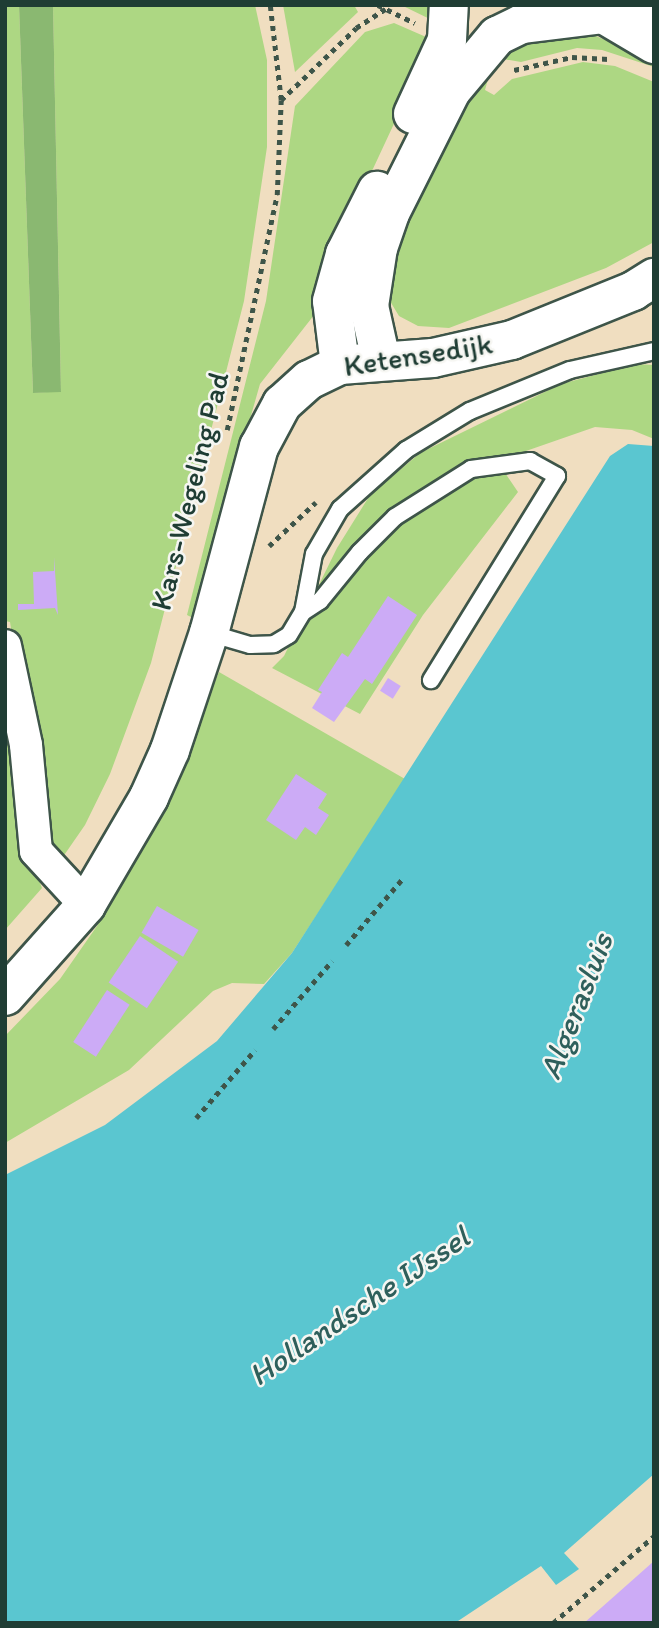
<!DOCTYPE html>
<style>
body{margin:0}
#map{position:relative;width:659px;height:1628px;overflow:hidden;background:#f0dec0;font-family:Itim,sans-serif}
div>[style]{position:absolute}
.green>*{inset:0;background:#add783}
.forest>*{inset:0;background:#8ab871}
.water>*{inset:0;background:#5ac6d0}
.building>*{inset:0;background:#ccabf6;transform-origin:0 0}
.path>*{height:4.5px;margin-top:-2.25px;transform-origin:0;background:repeating-linear-gradient(90deg,#3e5549 0 5px,transparent 0 10px)}
.roads{filter:drop-shadow(2px 0 #3e5549) drop-shadow(-2px 0 #3e5549) drop-shadow(0 2px #3e5549) drop-shadow(0 -2px #3e5549)}
.lane>*{height:16px;margin:-8px;padding:0 8px;transform-origin:8px;border-radius:8px;background:#fff}
.street>*{height:32px;margin:-16px;padding:0 16px;transform-origin:16px;border-radius:16px;background:#fff}
.secondary>*{height:38px;margin:-19px;padding:0 19px;transform-origin:19px;border-radius:19px;background:#fff}
.primary>*{height:38px;margin:-19px;padding:0 19px;transform-origin:19px;border-radius:19px;background:#fff}
span{translate:-50% -50%;white-space:nowrap;text-align:center;line-height:1.15;-webkit-text-stroke:5px #f6f6f2;paint-order:stroke}
.street-label{font-size:30px;color:#1f3d34}
.water-label{font-size:32px;color:#2e5f5b;font-style:italic}
.frame{position:absolute;inset:0;border:7px solid #1f3d34;pointer-events:none}
</style>
<div id="map">
<div class="green">
<div style="clip-path:polygon(5px 5px,19px 5px,33px 393px,61px 391px,53px 5px,255px 5px,267px 60px,267px 147px,244px 301px,225px 376px,151px 663px,110px 774px,85px 825px,58px 864px,45px 853px,10px 622px,5px 621px)"></div>
<div style="clip-path:polygon(283px 5px,354px 5px,358px 12px,295px 72px)"></div>
<div style="clip-path:polygon(401px 5px,437px 5px,438px 23px)"></div>
<div style="clip-path:polygon(394px 23px,433px 40px,358px 201px,318px 310px,260px 384px,193px 618px,187px 615px,266px 301px,295px 106px,365px 32px)"></div>
<div style="clip-path:polygon(586px 32px,654px 60px,654px 67px,602px 50px,577px 48px,521px 62px,497px 58px,499px 45px)"></div>
<div style="clip-path:polygon(583px 62px,615px 66px,654px 82px,654px 242px,606px 268px,449px 328px,418px 326px,399px 316px,379px 283px,462px 88px,490px 72px,485px 90px,494px 95px,512px 79px)"></div>
<div style="clip-path:polygon(636px 364px,654px 365px,654px 439px,632px 430px,595px 427px,497px 461px,518px 492px,423px 615px,360px 714px,272px 668px,284px 656px,337px 548px,370px 495px,420px 453px,561px 384px)"></div>
<div style="clip-path:polygon(219px 672px,405px 779px,292px 953px,264px 984px,232px 983px,213px 991px,129px 1070px,5px 1143px,5px 1036px,60px 979px,97px 926px,164px 806px)"></div>
<div style="clip-path:polygon(5px 691px,29px 854px,42px 888px,5px 930px)"></div>
</div>
<div class="forest">
<div style="clip-path:polygon(19px 5px,53px 5px,61px 392px,33px 393px)"></div>
</div>
<div class="water">
<div style="clip-path:polygon(628px 444px,654px 446px,654px 1474px,564px 1553px,579px 1569px,556px 1585px,541px 1566px,455px 1623px,5px 1623px,5px 1175px,105px 1125px,217px 1041px,292px 953px,610px 456px)"></div>
</div>
<div class="building">
<div style="clip-path:polygon(54px 557px,58px 615px,55px 608px,18px 610px,18px 604px,34px 604px,33px 572px,54px 571px)"></div>
<div style="clip-path:polygon(388px 596px,417px 615px,372px 684px,365px 679px,334px 722px,312px 708px,322px 692px,318px 690px,342px 653px,348px 657px)"></div>
<div style="left:388px;top:678px;width:15px;height:15px;rotate:32deg"></div>
<div style="clip-path:polygon(296px 774px,327px 794px,318px 808px,329px 815px,316px 835px,305px 827px,296px 840px,266px 820px)"></div>
<div style="left:157px;top:906px;width:48px;height:31px;rotate:30deg"></div>
<div style="left:140px;top:936px;width:46px;height:56px;rotate:34deg"></div>
<div style="left:107px;top:990px;width:27px;height:62px;rotate:33deg"></div>
<div style="clip-path:polygon(654px 1561px,654px 1623px,584px 1623px,610px 1600px)"></div>
</div>
<div class="path">
<div style="left:378px;top:5px;width:41px;rotate:25.9deg"></div>
<div style="left:514px;top:70px;width:59px;rotate:-12.6deg"></div>
<div style="left:572px;top:57px;width:37px;rotate:3deg"></div>
<div style="left:281px;top:100px;width:104px;rotate:-43.8deg"></div>
<div style="left:356px;top:28px;width:35px;rotate:-33deg"></div>
<div style="left:227px;top:430px;width:240px;rotate:-78deg"></div>
<div style="left:277px;top:195px;width:95px;rotate:-87.6deg"></div>
<div style="left:281px;top:100px;width:96px;rotate:-96.6deg"></div>
<div style="left:269px;top:546px;width:64px;rotate:-43.1deg"></div>
<div style="left:346px;top:945px;width:89px;rotate:-49.5deg"></div>
<div style="left:273px;top:1029px;width:90px;rotate:-49.1deg"></div>
<div style="left:196px;top:1118px;width:90px;rotate:-49.1deg"></div>
<div style="left:553px;top:1623px;width:133px;rotate:-40.7deg"></div>
</div>
<div class="roads">
<div class="lane">
<div style="left:303px;top:612px;width:20px;rotate:-33deg"></div>
<div style="left:320px;top:601px;width:63px;rotate:-50.8deg"></div>
<div style="left:360px;top:552px;width:49px;rotate:-45deg"></div>
<div style="left:395px;top:517px;width:90px;rotate:-32.3deg"></div>
<div style="left:471px;top:469px;width:60px;rotate:-7.7deg"></div>
<div style="left:530px;top:461px;width:31px;rotate:29deg"></div>
<div style="left:557px;top:476px;width:240px;rotate:121.7deg"></div>
<div style="left:209px;top:633px;width:43px;rotate:16.3deg"></div>
<div style="left:250px;top:645px;width:24px;rotate:-2deg"></div>
<div style="left:274px;top:644px;width:17px;rotate:-31deg"></div>
<div style="left:289px;top:635px;width:27px;rotate:-59deg"></div>
<div style="left:303px;top:612px;width:59px;rotate:-79.3deg"></div>
<div style="left:314px;top:554px;width:52px;rotate:-60deg"></div>
<div style="left:340px;top:509px;width:89px;rotate:-41.8deg"></div>
<div style="left:406px;top:450px;width:75px;rotate:-31.4deg"></div>
<div style="left:470px;top:411px;width:108px;rotate:-22.3deg"></div>
<div style="left:570px;top:370px;width:86px;rotate:-12.7deg"></div>
</div>
<div class="street">
<div style="left:5px;top:646px;width:101px;rotate:78deg"></div>
<div style="left:26px;top:745px;width:106px;rotate:84.6deg"></div>
<div style="left:36px;top:851px;width:74px;rotate:47.2deg"></div>
</div>
<div class="secondary">
<div style="left:5px;top:996px;width:122px;rotate:-48.3deg"></div>
<div style="left:86px;top:905px;width:125px;rotate:-59.7deg"></div>
<div style="left:149px;top:797px;width:51px;rotate:-65.9deg"></div>
<div style="left:170px;top:750px;width:123px;rotate:-71.6deg"></div>
<div style="left:209px;top:633px;width:193px;rotate:-75deg"></div>
<div style="left:259px;top:447px;width:49px;rotate:-61.9deg"></div>
<div style="left:282px;top:404px;width:36px;rotate:-42deg"></div>
<div style="left:309px;top:380px;width:34px;rotate:-26deg"></div>
<div style="left:340px;top:365px;width:93px;rotate:-4.3deg"></div>
<div style="left:433px;top:358px;width:81px;rotate:-12.8deg"></div>
<div style="left:512px;top:340px;width:131px;rotate:-22deg"></div>
<div style="left:633px;top:291px;width:25px;rotate:-32deg"></div>
</div>
<div class="primary">
<div style="left:588px;top:5px;width:77px;rotate:30.6deg"></div>
<div style="left:644px;top:5px;width:12px;rotate:35deg"></div>
<div style="left:413px;top:114px;width:81px;rotate:-65.3deg"></div>
<div style="left:447px;top:40px;width:35px;rotate:-87deg"></div>
<div style="left:381px;top:360px;width:55px;rotate:-102.5deg"></div>
<div style="left:369px;top:306px;width:59px;rotate:-81.2deg"></div>
<div style="left:378px;top:248px;width:37px;rotate:-71deg"></div>
<div style="left:390px;top:213px;width:136px;rotate:-63.4deg"></div>
<div style="left:451px;top:91px;width:72px;rotate:-50.1deg"></div>
<div style="left:497px;top:36px;width:28px;rotate:-26deg"></div>
<div style="left:522px;top:24px;width:82px;rotate:-7deg"></div>
<div style="left:340px;top:365px;width:64px;rotate:-97.1deg"></div>
<div style="left:332px;top:301px;width:49px;rotate:-74.5deg"></div>
<div style="left:345px;top:254px;width:71px;rotate:-63.1deg"></div>
</div>
</div>
<div class="street-label">
<span style="left:418px;top:355px;rotate:-9deg">Ketensedijk</span>
<span style="left:190px;top:491px;rotate:-76deg">Kars-Wegeling Pad</span>
</div>
<div class="water-label">
<span style="left:576px;top:1006px;rotate:-69deg">Algerasluis</span>
<span style="left:359px;top:1306px;rotate:-34deg">Hollandsche IJssel</span>
</div>
<div class="frame"></div>
</div>
